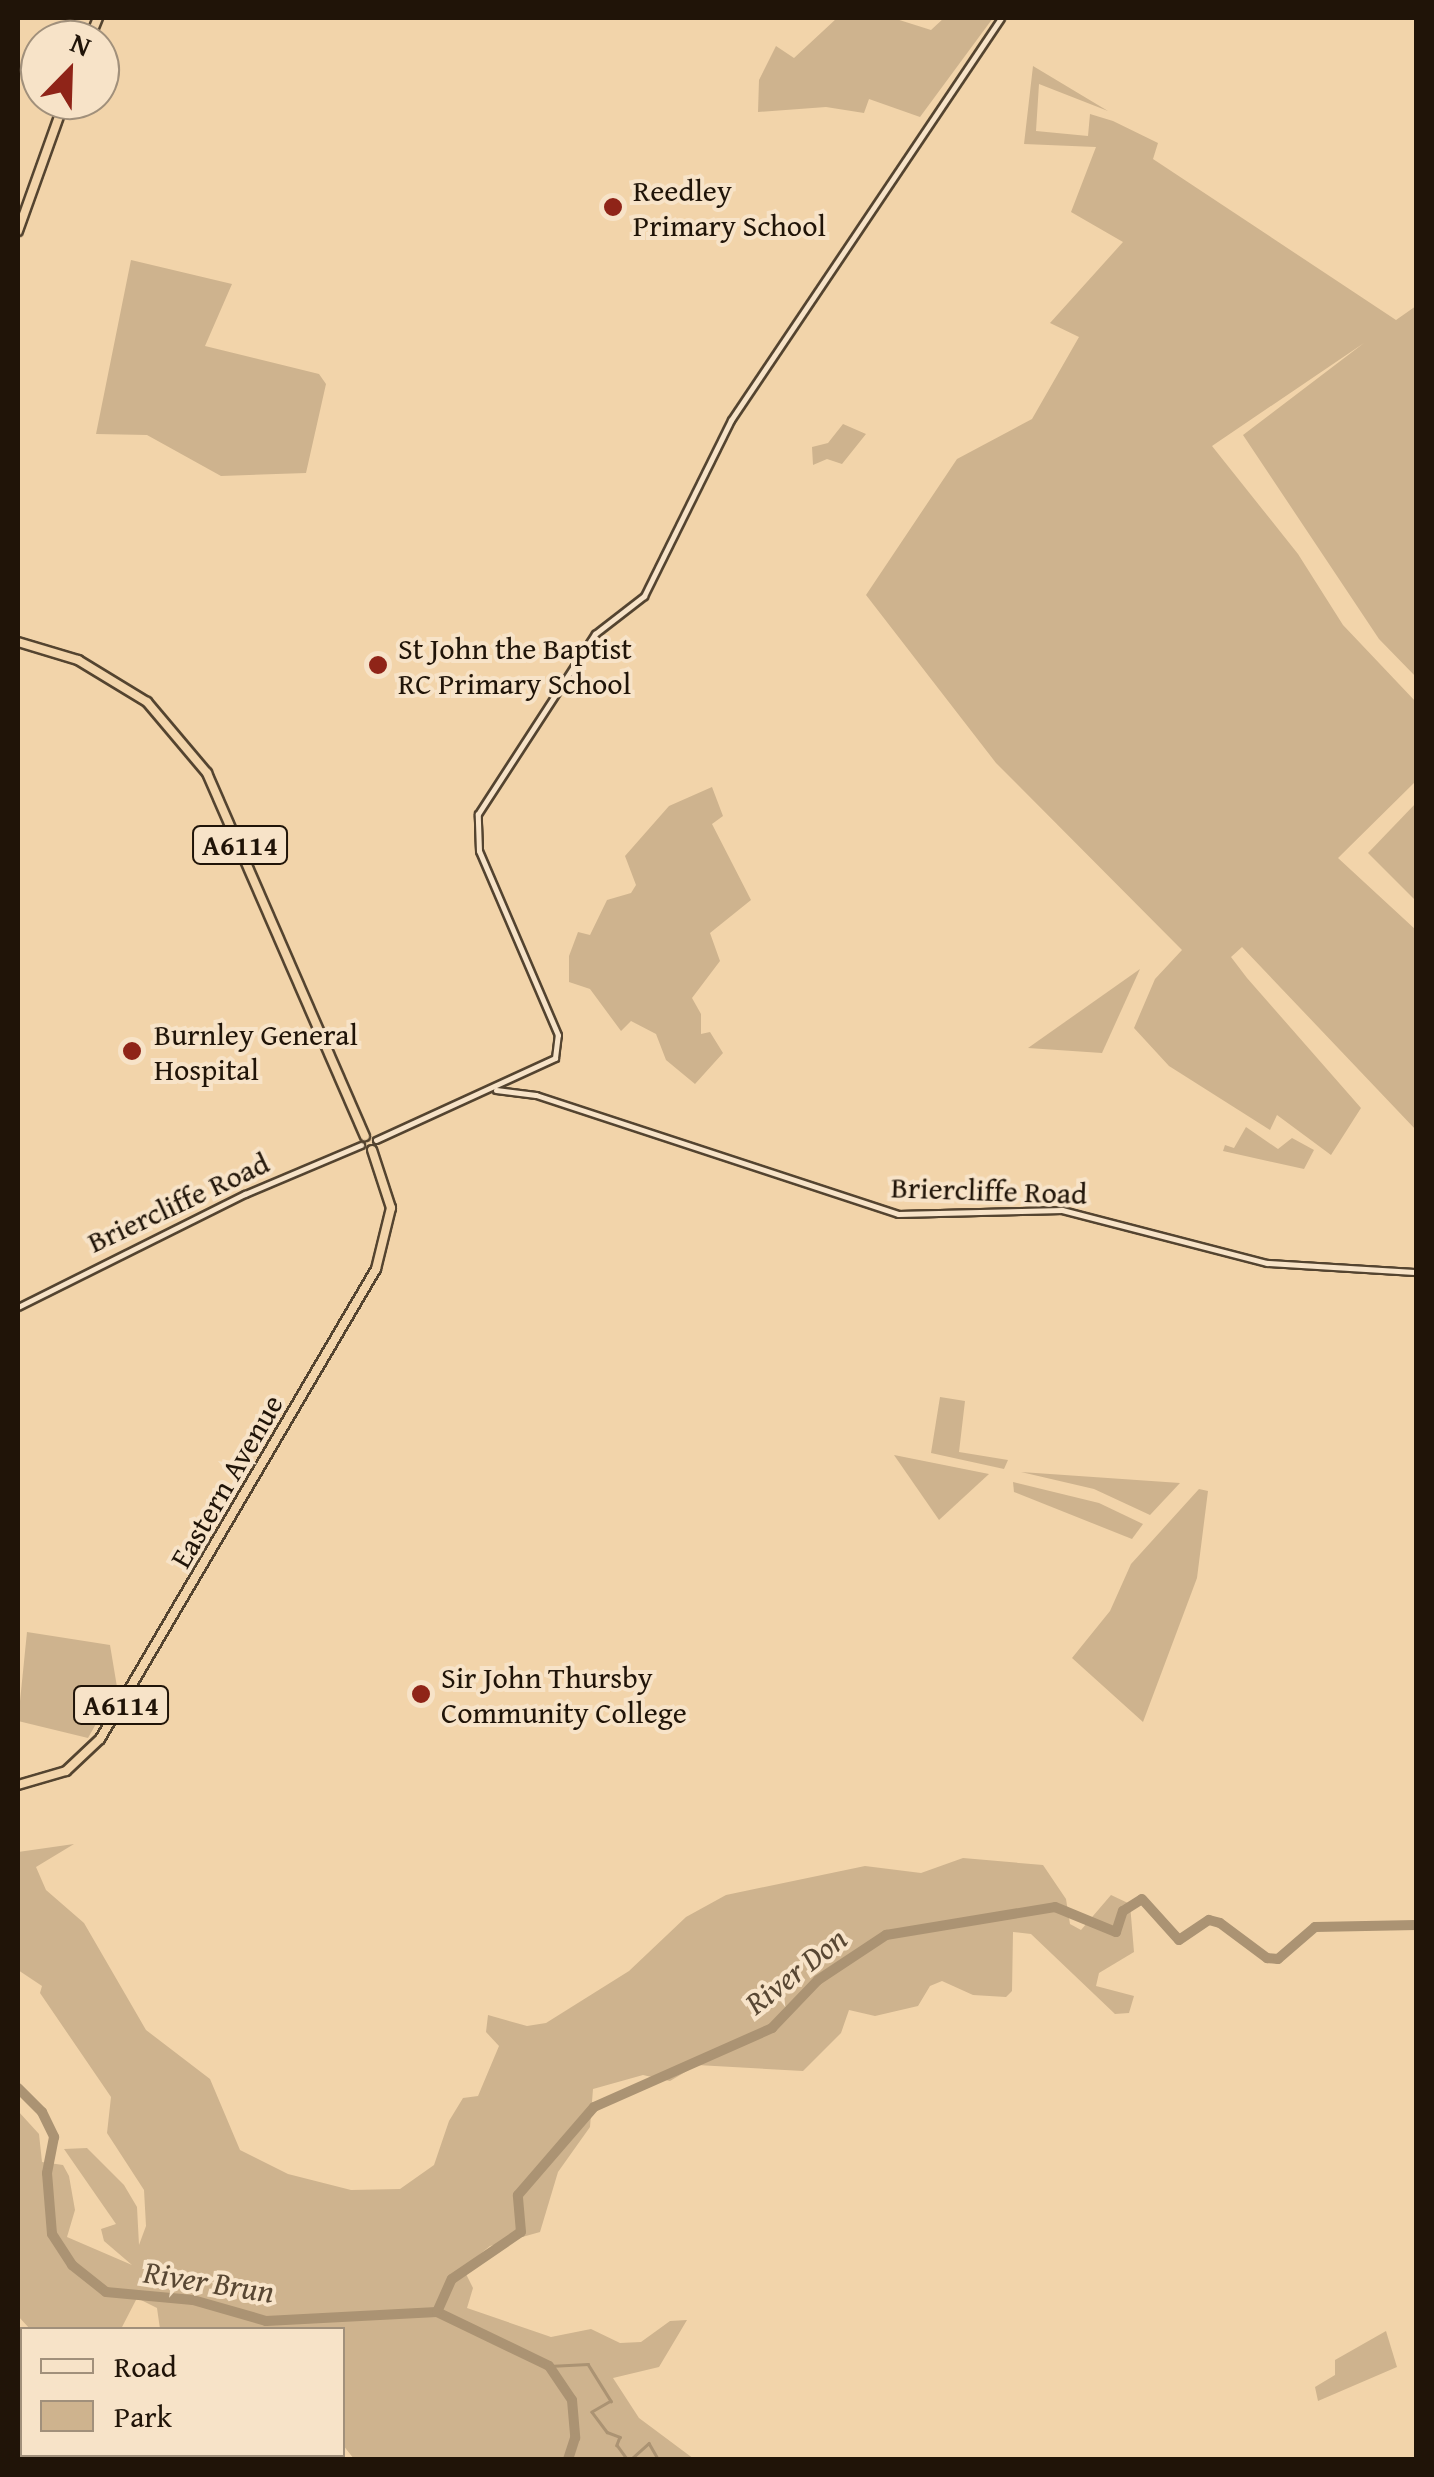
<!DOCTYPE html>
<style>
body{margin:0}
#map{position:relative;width:1434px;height:2477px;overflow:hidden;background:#f2d4aa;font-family:"Gentium Book Plus",serif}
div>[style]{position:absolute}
.green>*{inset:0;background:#ceb38e}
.stream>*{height:2.5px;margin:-1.25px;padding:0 1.25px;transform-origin:1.25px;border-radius:1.25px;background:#ab9373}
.river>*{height:10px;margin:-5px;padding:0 5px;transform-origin:5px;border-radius:5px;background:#ab9373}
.roads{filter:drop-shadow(2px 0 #544430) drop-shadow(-2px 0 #544430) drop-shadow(0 2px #544430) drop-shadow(0 -2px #544430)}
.tertiary>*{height:5px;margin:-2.5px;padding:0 2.5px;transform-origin:2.5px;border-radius:2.5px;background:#f7e3c8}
.trunk>*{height:8px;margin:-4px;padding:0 4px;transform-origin:4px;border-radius:4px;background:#f2d4aa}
.dots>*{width:28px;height:28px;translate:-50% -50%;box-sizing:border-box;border:5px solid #f7e3c8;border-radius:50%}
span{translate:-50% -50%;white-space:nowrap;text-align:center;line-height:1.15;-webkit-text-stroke:8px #f7e3c8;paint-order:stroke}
.shield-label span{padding:2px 8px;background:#f7e3c8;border:2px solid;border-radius:8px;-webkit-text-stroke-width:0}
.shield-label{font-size:28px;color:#201408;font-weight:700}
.poi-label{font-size:30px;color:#201408}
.left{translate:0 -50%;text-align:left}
.street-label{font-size:30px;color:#201408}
.water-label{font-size:32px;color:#584733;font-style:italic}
.frame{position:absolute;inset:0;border:20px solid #201408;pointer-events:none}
.legend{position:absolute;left:20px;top:2327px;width:325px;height:130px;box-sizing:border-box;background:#f7e3c8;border:2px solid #a1907b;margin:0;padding:12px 18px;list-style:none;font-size:30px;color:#201408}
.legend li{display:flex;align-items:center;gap:20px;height:50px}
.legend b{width:50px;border:2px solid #a1907b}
.north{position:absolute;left:20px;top:20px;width:100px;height:100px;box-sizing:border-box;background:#f7e3c8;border:2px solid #a1907b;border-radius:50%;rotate:23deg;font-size:28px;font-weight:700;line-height:40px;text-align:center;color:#201408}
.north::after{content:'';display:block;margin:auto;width:35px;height:45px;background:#8f2418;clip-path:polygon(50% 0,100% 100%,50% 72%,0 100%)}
</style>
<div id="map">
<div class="green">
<div style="clip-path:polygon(837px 18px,893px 18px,931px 30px,944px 18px,993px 18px,920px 117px,869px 99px,864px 113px,826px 107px,758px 112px,759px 80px,776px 46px,794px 58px)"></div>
<div style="clip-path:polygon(1033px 66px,1108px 111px,1039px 84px,1036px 131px,1088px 136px,1090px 114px,1113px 121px,1158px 143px,1153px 159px,1396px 320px,1416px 306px,1416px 677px,1379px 639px,1243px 435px,1364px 343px,1212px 446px,1298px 554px,1343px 625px,1416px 702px,1416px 781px,1338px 858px,1416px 930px,1416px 1130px,1242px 947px,1231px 957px,1247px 978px,1361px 1108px,1331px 1155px,1277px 1115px,1270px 1130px,1169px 1066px,1134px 1028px,1155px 979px,1182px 950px,996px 763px,866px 595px,957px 459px,1032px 419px,1079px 337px,1050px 323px,1123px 242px,1071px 212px,1096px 147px,1024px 144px)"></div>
<div style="clip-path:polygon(131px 260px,232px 284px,205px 346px,319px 374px,326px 384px,306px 473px,221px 476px,147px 435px,96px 434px)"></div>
<div style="clip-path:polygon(843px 424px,866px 434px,842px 464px,827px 459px,813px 465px,812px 447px,828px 443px)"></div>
<div style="clip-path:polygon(712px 787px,723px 816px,712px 824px,751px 900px,710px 933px,720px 961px,692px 998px,701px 1014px,701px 1034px,710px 1032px,723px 1053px,695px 1084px,666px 1060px,656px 1034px,631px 1021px,621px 1031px,590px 989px,569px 982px,569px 956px,578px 932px,590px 935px,607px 900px,631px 893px,636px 885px,625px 856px,669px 806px)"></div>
<div style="clip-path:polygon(1416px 803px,1416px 901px,1368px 853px)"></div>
<div style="clip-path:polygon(1140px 969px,1102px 1053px,1028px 1048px)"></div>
<div style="clip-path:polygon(1246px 1127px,1278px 1149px,1292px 1138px,1314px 1150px,1304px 1169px,1223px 1151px,1225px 1145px,1234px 1148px)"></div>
<div style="clip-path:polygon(940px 1397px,965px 1401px,959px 1452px,1008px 1460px,1004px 1469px,931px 1453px)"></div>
<div style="clip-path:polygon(894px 1455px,989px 1474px,939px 1520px)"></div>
<div style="clip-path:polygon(1021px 1472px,1180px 1483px,1150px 1515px,1094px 1489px)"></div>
<div style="clip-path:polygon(1013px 1482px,1099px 1503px,1143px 1524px,1132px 1539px,1014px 1492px)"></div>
<div style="clip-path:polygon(1199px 1489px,1208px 1491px,1197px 1578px,1143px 1722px,1072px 1658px,1110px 1611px,1131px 1564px)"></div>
<div style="clip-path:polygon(27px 1632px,110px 1645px,117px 1687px,88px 1738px,18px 1721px)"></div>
<div style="clip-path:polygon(74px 1844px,36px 1867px,46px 1890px,84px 1923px,146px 2030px,210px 2079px,240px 2150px,288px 2174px,351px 2190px,400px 2189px,434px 2165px,449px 2121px,463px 2098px,478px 2096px,499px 2046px,486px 2032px,488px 2015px,527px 2026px,546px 2023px,629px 1971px,686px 1917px,726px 1895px,865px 1866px,921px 1873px,963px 1858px,1043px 1865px,1066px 1899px,1070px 1924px,1081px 1930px,1111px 1895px,1130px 1904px,1134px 1952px,1099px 1973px,1096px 1986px,1134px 1996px,1129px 2013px,1115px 2014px,1031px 1934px,1013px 1932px,1012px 1991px,1006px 1997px,973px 1995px,942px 1981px,930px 1986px,918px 2006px,875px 2016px,849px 2010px,841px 2033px,803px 2071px,697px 2065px,670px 2081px,643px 2075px,593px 2089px,590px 2127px,558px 2172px,540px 2232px,490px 2246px,463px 2268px,473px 2288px,467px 2308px,551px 2337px,591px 2329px,620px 2343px,641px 2342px,670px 2321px,687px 2320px,659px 2367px,613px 2378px,639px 2418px,694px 2459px,354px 2459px,343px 2445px,342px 2330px,160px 2329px,157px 2308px,137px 2298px,121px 2329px,30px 2329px,18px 2316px,18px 2111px,39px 2134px,42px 2162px,63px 2165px,69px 2176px,75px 2210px,67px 2237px,132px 2265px,104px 2241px,101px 2229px,116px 2224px,64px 2149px,87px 2148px,124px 2185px,137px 2207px,139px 2245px,146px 2226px,144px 2190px,107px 2133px,111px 2097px,40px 1993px,42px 1986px,18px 1970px,18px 1852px)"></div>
<div style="clip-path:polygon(1386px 2331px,1397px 2367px,1318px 2401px,1315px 2387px,1335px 2375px,1335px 2360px)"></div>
<div style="clip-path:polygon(22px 2376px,22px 2454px,340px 2459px,18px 2459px)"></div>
</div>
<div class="stream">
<div style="left:549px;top:2366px;width:39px;rotate:-3deg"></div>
<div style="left:588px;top:2364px;width:44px;rotate:58.1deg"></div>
<div style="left:611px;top:2401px;width:22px;rotate:150deg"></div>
<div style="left:592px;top:2412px;width:25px;rotate:53deg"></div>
<div style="left:607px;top:2432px;width:14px;rotate:21deg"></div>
<div style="left:620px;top:2437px;width:9px;rotate:111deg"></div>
<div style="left:617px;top:2445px;width:19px;rotate:54deg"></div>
<div style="left:630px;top:2460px;width:25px;rotate:-42deg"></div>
<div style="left:649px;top:2443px;width:20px;rotate:60deg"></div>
</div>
<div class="river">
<div style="left:18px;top:2088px;width:34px;rotate:45deg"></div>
<div style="left:42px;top:2112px;width:28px;rotate:64deg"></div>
<div style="left:54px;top:2137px;width:37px;rotate:101deg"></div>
<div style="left:47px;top:2173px;width:61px;rotate:85.3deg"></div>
<div style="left:52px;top:2234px;width:37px;rotate:57deg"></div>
<div style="left:72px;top:2265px;width:43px;rotate:38.5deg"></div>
<div style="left:106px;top:2292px;width:87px;rotate:5.3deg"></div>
<div style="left:193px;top:2300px;width:76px;rotate:16deg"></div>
<div style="left:266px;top:2321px;width:171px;rotate:-3deg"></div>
<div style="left:437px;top:2312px;width:124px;rotate:25.7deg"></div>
<div style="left:549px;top:2366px;width:41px;rotate:55.9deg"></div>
<div style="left:572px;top:2400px;width:38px;rotate:85deg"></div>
<div style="left:575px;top:2438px;width:23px;rotate:108deg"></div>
<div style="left:437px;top:2312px;width:36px;rotate:-66deg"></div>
<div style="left:452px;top:2279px;width:83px;rotate:-34.3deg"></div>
<div style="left:521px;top:2232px;width:37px;rotate:-95deg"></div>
<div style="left:518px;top:2195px;width:116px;rotate:-49.2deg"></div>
<div style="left:594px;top:2107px;width:195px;rotate:-23.9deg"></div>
<div style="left:772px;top:2028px;width:66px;rotate:-46.2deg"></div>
<div style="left:818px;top:1980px;width:82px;rotate:-33.5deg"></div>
<div style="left:886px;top:1935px;width:171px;rotate:-9.4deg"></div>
<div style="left:1055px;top:1907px;width:66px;rotate:22.3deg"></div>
<div style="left:1116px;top:1932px;width:22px;rotate:-72deg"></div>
<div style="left:1123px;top:1911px;width:22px;rotate:-32deg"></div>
<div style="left:1142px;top:1899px;width:55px;rotate:47.9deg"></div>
<div style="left:1179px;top:1940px;width:36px;rotate:-34deg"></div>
<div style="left:1209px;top:1920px;width:11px;rotate:15deg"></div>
<div style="left:1220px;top:1923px;width:59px;rotate:36.7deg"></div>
<div style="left:1267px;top:1958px;width:11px;rotate:5deg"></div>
<div style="left:1278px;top:1959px;width:49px;rotate:-40.9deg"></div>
<div style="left:1315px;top:1927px;width:101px;rotate:-1.1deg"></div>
</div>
<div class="roads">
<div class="tertiary">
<div style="left:496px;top:1090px;width:40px;rotate:7.1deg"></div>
<div style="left:536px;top:1095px;width:381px;rotate:18.2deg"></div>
<div style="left:898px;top:1214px;width:164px;rotate:-1.4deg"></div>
<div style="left:1062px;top:1210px;width:212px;rotate:14.5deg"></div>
<div style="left:1267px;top:1263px;width:149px;rotate:3.5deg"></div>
<div style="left:376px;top:1140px;width:197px;rotate:-24.6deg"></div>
<div style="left:555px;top:1058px;width:23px;rotate:-83deg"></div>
<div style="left:558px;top:1035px;width:200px;rotate:-113.2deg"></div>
<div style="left:479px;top:851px;width:37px;rotate:-92deg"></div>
<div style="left:478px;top:814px;width:215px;rotate:-57deg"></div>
<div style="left:595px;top:634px;width:62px;rotate:-37.8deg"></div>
<div style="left:644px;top:596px;width:196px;rotate:-63.7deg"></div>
<div style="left:731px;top:420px;width:484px;rotate:-56.1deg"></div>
<div style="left:18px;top:1307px;width:254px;rotate:-26.5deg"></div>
<div style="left:245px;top:1194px;width:126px;rotate:-22.9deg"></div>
</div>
<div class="trunk">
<div style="left:89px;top:40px;width:24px;rotate:-68deg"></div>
<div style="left:18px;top:231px;width:139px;rotate:-70.3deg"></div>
<div style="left:18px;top:642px;width:63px;rotate:16.7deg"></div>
<div style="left:78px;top:660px;width:81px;rotate:31.3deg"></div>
<div style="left:147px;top:702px;width:93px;rotate:49.8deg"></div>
<div style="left:207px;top:773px;width:396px;rotate:66.5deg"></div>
<div style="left:18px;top:1785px;width:50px;rotate:-16.3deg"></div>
<div style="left:66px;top:1771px;width:47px;rotate:-43.3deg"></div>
<div style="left:100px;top:1739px;width:545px;rotate:-59.58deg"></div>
<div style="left:376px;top:1269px;width:63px;rotate:-76.2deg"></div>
<div style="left:391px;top:1208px;width:61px;rotate:-108.1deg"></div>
</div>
</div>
<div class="dots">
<div style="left:613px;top:207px;background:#8f2418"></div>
<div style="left:378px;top:665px;background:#8f2418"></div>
<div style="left:132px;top:1051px;background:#8f2418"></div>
<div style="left:421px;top:1694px;background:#8f2418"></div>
</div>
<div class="shield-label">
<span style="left:240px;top:845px">A6114</span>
<span style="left:121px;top:1705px">A6114</span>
</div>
<div class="poi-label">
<span class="left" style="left:633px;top:207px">Reedley<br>Primary School</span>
<span class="left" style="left:398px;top:665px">St John the Baptist<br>RC Primary School</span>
<span class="left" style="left:154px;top:1051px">Burnley General<br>Hospital</span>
<span class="left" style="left:441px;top:1694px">Sir John Thursby<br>Community College</span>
</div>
<div class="street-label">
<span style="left:989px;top:1190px;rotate:2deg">Briercliffe Road</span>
<span style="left:178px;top:1202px;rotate:-25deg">Briercliffe Road</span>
<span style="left:226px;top:1481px;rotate:-60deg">Eastern Avenue</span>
</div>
<div class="water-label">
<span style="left:796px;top:1971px;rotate:-38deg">River Don</span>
<span style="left:209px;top:2282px;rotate:9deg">River Brun</span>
</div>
<div class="frame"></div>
<ul class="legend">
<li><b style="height:12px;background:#f7e3c8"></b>Road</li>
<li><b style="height:28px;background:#ceb38e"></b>Park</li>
</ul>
<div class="north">N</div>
</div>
